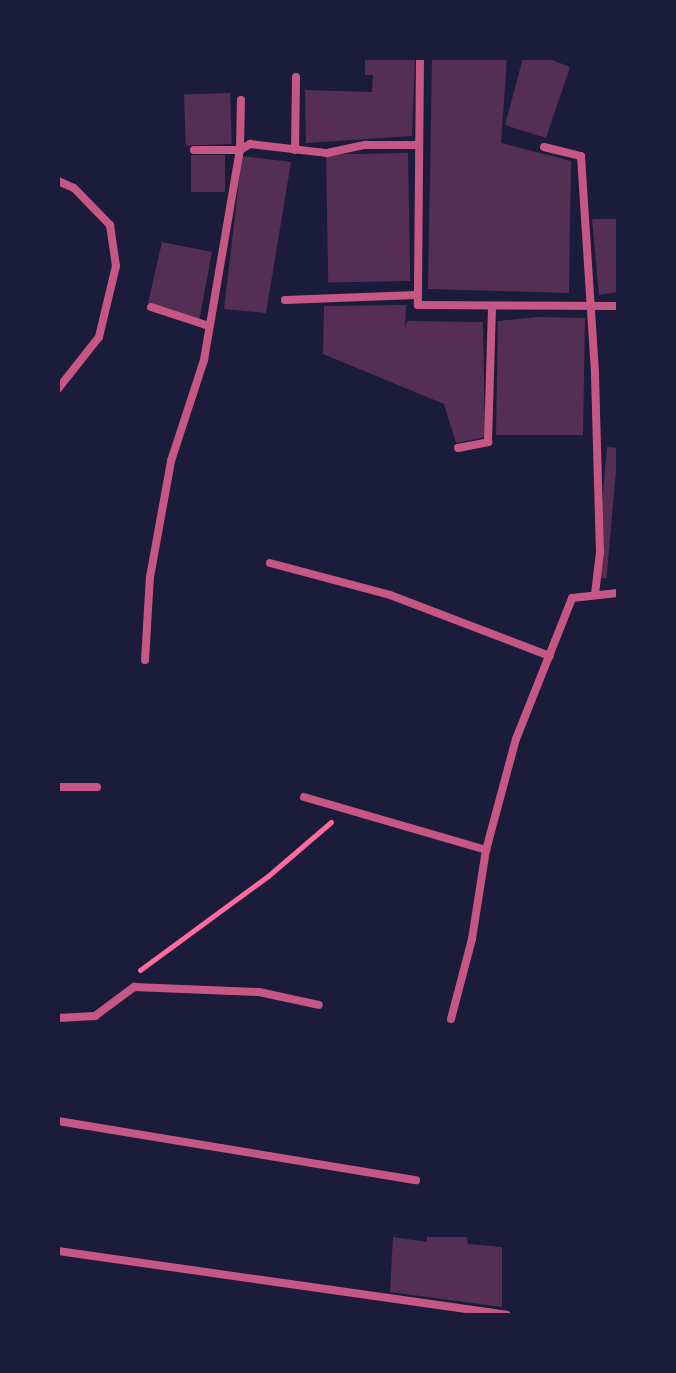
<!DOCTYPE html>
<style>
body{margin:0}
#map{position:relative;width:676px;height:1373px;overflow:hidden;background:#1b1b3a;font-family:Ubuntu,sans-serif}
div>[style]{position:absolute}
.building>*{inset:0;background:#542f53;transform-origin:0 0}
.path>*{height:5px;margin:-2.5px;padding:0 2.5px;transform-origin:2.5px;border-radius:2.5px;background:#ff6b9d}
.minor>*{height:8px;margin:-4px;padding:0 4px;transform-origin:4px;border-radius:4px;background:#c65784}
span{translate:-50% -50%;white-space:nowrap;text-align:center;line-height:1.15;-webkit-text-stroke:6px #1b1b3a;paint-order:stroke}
.frame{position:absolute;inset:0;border:60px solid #1b1b3a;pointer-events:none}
</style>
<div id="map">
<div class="building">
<div style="clip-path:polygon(365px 58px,415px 58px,412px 136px,306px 143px,305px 90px,372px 92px,373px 75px,365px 75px)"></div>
<div style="clip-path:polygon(432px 58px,507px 58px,501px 143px,571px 161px,569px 293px,428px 289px)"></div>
<div style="clip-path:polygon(523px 58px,547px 58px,570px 67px,546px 138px,505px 125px)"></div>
<div style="left:230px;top:93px;width:51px;height:46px;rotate:88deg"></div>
<div style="left:408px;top:153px;width:128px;height:82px;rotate:89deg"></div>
<div style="left:191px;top:155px;width:34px;height:37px"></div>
<div style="clip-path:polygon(242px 156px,291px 162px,266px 313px,224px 309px)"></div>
<div style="clip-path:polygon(592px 219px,618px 219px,618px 292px,599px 295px)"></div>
<div style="clip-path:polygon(162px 242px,212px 252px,199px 321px,148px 303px)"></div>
<div style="clip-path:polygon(406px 305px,405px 330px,407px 321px,483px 322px,485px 437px,456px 443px,444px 404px,323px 354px,324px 306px)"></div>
<div style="clip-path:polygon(538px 317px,585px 318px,583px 435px,496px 435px,498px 321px)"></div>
<div style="left:607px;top:447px;width:11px;height:131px;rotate:5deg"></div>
<div style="clip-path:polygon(393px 1237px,427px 1242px,427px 1237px,467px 1237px,468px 1244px,502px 1247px,502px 1307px,390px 1292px)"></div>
</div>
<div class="path">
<div style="left:140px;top:970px;width:159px;rotate:-36.3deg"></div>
<div style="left:268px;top:876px;width:83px;rotate:-40.6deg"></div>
</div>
<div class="minor">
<div style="left:420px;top:58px;width:247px;rotate:90.5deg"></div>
<div style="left:418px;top:305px;width:200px;rotate:0.3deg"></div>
<div style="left:544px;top:147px;width:38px;rotate:14deg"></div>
<div style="left:581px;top:156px;width:219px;rotate:86.3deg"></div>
<div style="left:595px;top:375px;width:177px;rotate:88.4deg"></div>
<div style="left:600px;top:552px;width:42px;rotate:96.8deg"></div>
<div style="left:194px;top:150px;width:46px"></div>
<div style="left:240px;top:150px;width:50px;rotate:-88.9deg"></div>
<div style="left:295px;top:150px;width:73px;rotate:-89.2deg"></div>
<div style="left:58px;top:181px;width:17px;rotate:24deg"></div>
<div style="left:74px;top:188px;width:52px;rotate:45.8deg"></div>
<div style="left:110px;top:225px;width:41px;rotate:81.7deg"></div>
<div style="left:116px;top:266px;width:73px;rotate:103.5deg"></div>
<div style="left:99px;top:337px;width:66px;rotate:128.3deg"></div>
<div style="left:285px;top:300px;width:131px;rotate:-2.2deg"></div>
<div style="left:151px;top:307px;width:61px;rotate:18.1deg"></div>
<div style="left:458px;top:448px;width:31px;rotate:-11deg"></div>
<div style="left:488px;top:442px;width:136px;rotate:-88.3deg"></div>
<div style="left:270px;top:563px;width:124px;rotate:14.9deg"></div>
<div style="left:390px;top:595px;width:171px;rotate:20.9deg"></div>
<div style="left:145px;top:660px;width:83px;rotate:-86.6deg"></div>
<div style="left:150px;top:577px;width:118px;rotate:-79.7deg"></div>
<div style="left:171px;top:461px;width:106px;rotate:-71.9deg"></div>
<div style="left:204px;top:360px;width:213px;rotate:-80.3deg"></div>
<div style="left:240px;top:150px;width:12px;rotate:-31deg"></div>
<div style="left:250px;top:144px;width:78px;rotate:6.7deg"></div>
<div style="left:327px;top:153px;width:40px;rotate:-12deg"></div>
<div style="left:366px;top:145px;width:51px"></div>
<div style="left:58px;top:787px;width:39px"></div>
<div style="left:304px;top:797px;width:190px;rotate:16.2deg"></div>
<div style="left:486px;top:850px;width:115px;rotate:-74.9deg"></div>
<div style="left:516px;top:739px;width:152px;rotate:-68.3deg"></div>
<div style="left:572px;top:598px;width:46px;rotate:-6.2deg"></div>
<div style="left:58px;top:1018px;width:37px;rotate:-3deg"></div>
<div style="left:95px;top:1016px;width:49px;rotate:-36.6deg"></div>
<div style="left:134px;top:987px;width:125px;rotate:2.3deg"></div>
<div style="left:259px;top:992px;width:61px;rotate:12.2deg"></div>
<div style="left:451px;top:1019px;width:83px;rotate:-75.3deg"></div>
<div style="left:472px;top:939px;width:90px;rotate:-81.1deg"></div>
<div style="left:58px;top:1121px;width:363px;rotate:9.4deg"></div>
<div style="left:58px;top:1251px;width:453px;rotate:8.1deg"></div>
</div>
<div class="frame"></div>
</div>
